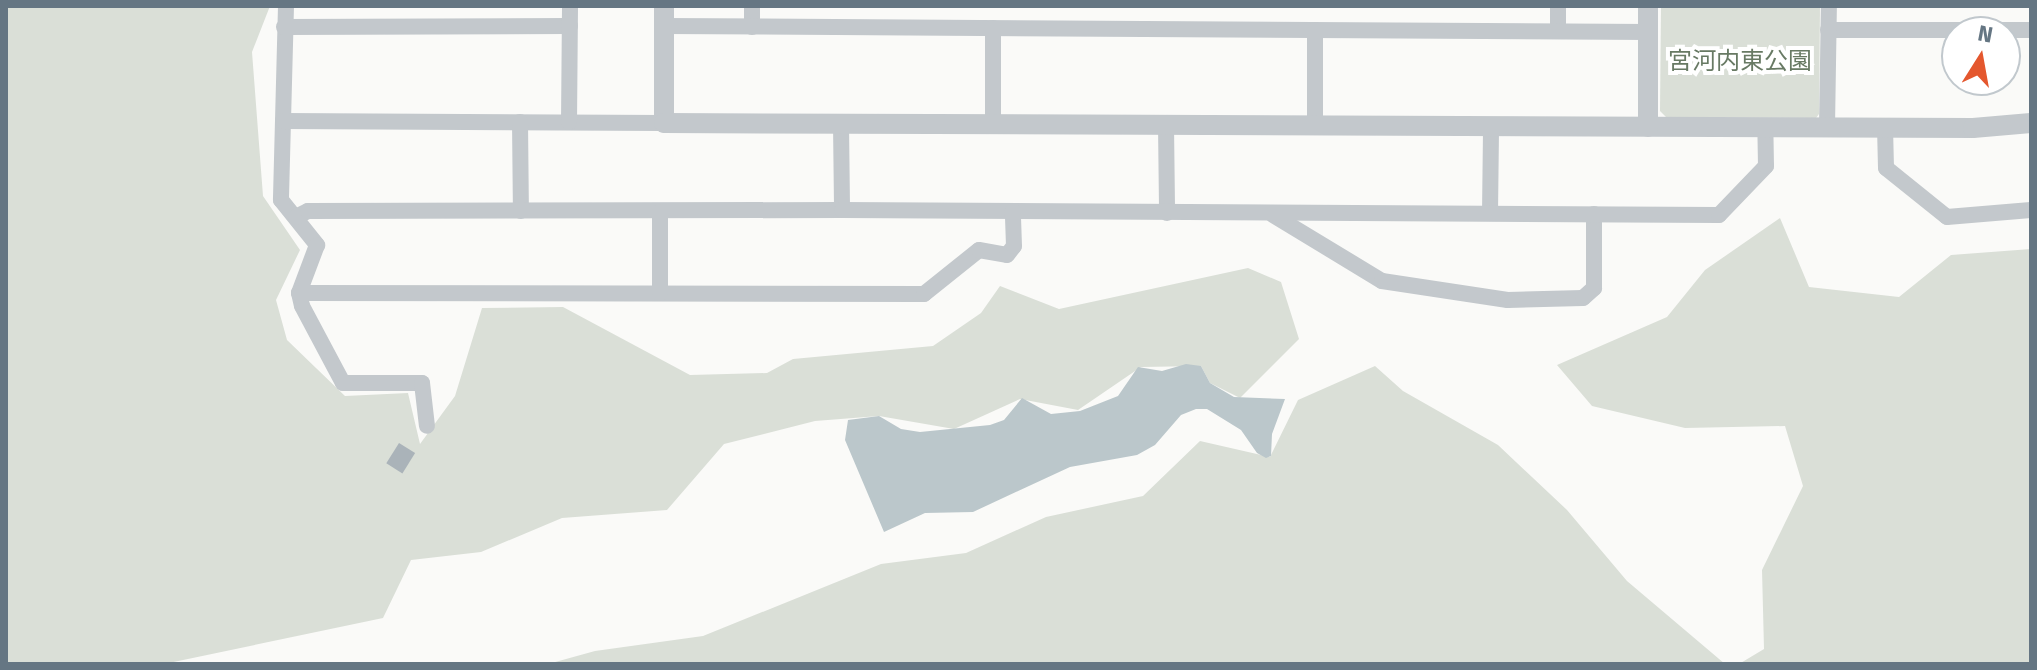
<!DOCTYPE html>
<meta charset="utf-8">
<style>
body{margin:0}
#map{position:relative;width:2037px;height:670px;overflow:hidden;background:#fafaf8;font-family:"Fira Sans","Noto Sans JP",sans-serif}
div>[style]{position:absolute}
.green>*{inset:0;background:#dadfd7}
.water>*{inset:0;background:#bbc7cb}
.building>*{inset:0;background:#aab3b9;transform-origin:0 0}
.minor>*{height:16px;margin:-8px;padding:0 8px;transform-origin:8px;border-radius:8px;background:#c3c8cc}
.tertiary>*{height:20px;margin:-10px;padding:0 10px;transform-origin:10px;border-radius:10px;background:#c3c8cc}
span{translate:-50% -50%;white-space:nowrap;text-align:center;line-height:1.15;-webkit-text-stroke:8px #fff;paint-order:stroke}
.park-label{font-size:24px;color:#687a64}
.frame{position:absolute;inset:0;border:8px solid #657683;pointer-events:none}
.north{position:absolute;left:1941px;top:16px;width:80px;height:80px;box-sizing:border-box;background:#fff;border:2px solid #c1c8cd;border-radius:50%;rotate:11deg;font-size:22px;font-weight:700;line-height:32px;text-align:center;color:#657683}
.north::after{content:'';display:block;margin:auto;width:28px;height:36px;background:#e4572e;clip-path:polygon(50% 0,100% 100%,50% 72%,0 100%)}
</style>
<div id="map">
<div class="green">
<div style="clip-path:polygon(6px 6px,270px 6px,252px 52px,263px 196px,300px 250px,276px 300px,287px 340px,345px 396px,408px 393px,420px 444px,455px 396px,482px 308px,563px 307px,690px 375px,767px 373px,793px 359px,933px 346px,981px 313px,1000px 286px,1059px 309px,1248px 268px,1281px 282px,1299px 339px,1240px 398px,1210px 383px,1201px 366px,1141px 367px,1078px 410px,1020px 399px,954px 429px,879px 416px,815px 421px,724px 444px,667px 510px,562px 518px,481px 552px,411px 560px,383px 618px,164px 664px,6px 664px)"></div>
<div style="clip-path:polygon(1661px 6px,1820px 6px,1819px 114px,1816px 118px,1666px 117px,1660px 111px)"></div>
<div style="clip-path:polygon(1780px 218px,1809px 287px,1899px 297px,1951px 255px,2031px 249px,2031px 664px,1739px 664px,1764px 649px,1762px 570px,1803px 486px,1785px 426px,1685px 428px,1592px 406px,1557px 365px,1667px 317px,1705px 270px)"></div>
<div style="clip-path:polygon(1375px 366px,1403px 391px,1498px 445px,1567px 510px,1627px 581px,1725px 664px,548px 664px,595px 651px,703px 636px,881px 564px,966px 553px,1046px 517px,1143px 496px,1200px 441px,1270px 457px,1298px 400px)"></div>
</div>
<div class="water">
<div style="clip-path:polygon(1186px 364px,1201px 366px,1210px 383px,1234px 397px,1285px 399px,1272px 434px,1271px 456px,1266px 458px,1257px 453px,1241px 430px,1207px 409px,1196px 409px,1181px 415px,1155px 445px,1137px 455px,1070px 467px,973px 512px,925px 513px,884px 532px,845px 440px,848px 420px,879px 416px,901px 429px,920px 432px,990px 425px,1004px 420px,1022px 398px,1051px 414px,1080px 411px,1118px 396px,1138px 367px,1162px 371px)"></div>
</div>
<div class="building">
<div style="left:399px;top:443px;width:19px;height:24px;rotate:32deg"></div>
</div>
<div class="minor">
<div style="left:286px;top:6px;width:194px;rotate:91.5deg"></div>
<div style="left:281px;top:200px;width:58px;rotate:51.3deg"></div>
<div style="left:317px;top:245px;width:51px;rotate:110.6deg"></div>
<div style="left:299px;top:293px;width:13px;rotate:77deg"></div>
<div style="left:302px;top:306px;width:87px;rotate:62deg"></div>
<div style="left:343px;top:383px;width:79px"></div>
<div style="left:422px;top:383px;width:43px;rotate:83.4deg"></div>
<div style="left:752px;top:6px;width:21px;rotate:90deg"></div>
<div style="left:1558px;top:6px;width:25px;rotate:90deg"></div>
<div style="left:664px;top:26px;width:984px;rotate:0.35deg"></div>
<div style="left:284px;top:27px;width:286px;rotate:-0.2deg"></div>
<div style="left:993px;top:28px;width:96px;rotate:90deg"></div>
<div style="left:1828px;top:30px;width:203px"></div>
<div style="left:283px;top:121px;width:381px;rotate:0.3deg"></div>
<div style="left:520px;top:122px;width:89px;rotate:89.4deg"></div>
<div style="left:569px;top:122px;width:116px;rotate:-89.5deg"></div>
<div style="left:841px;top:124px;width:86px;rotate:89.3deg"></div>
<div style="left:1166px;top:125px;width:88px;rotate:89.3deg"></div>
<div style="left:1315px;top:125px;width:95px;rotate:-90deg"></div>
<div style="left:1827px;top:127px;width:121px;rotate:-89.1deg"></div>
<div style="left:1885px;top:127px;width:41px;rotate:88.6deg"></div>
<div style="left:1886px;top:168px;width:78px;rotate:38.8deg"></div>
<div style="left:1947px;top:217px;width:84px;rotate:-4.8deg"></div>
<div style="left:1490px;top:213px;width:87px;rotate:-89.3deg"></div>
<div style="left:1273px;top:215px;width:127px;rotate:31.2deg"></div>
<div style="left:1382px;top:281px;width:127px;rotate:8.6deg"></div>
<div style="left:1508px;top:300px;width:75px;rotate:-1.5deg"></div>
<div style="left:1583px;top:298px;width:15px;rotate:-42deg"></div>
<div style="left:1594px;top:288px;width:74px;rotate:-90deg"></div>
<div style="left:296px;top:217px;width:13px;rotate:-27deg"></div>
<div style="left:308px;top:211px;width:534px;rotate:-0.11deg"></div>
<div style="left:842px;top:210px;width:877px;rotate:0.33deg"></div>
<div style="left:1719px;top:215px;width:68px;rotate:-46.2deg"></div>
<div style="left:1766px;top:166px;width:39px;rotate:-91deg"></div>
<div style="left:299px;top:293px;width:625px;rotate:0.09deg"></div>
<div style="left:924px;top:294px;width:70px;rotate:-38.7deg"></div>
<div style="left:979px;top:250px;width:28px;rotate:10deg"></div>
<div style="left:1007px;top:255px;width:11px;rotate:-52deg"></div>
<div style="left:1014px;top:246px;width:35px;rotate:-92deg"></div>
<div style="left:660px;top:293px;width:81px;rotate:-90deg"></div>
</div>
<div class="tertiary">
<div style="left:664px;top:6px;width:117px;rotate:90deg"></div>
<div style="left:664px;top:123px;width:1309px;rotate:0.22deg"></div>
<div style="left:1973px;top:128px;width:58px;rotate:-4.9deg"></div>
<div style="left:1648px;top:127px;width:121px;rotate:-90deg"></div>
</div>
<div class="park-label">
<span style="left:1740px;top:62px">宮河内東公園</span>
</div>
<div class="frame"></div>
<div class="north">N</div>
</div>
